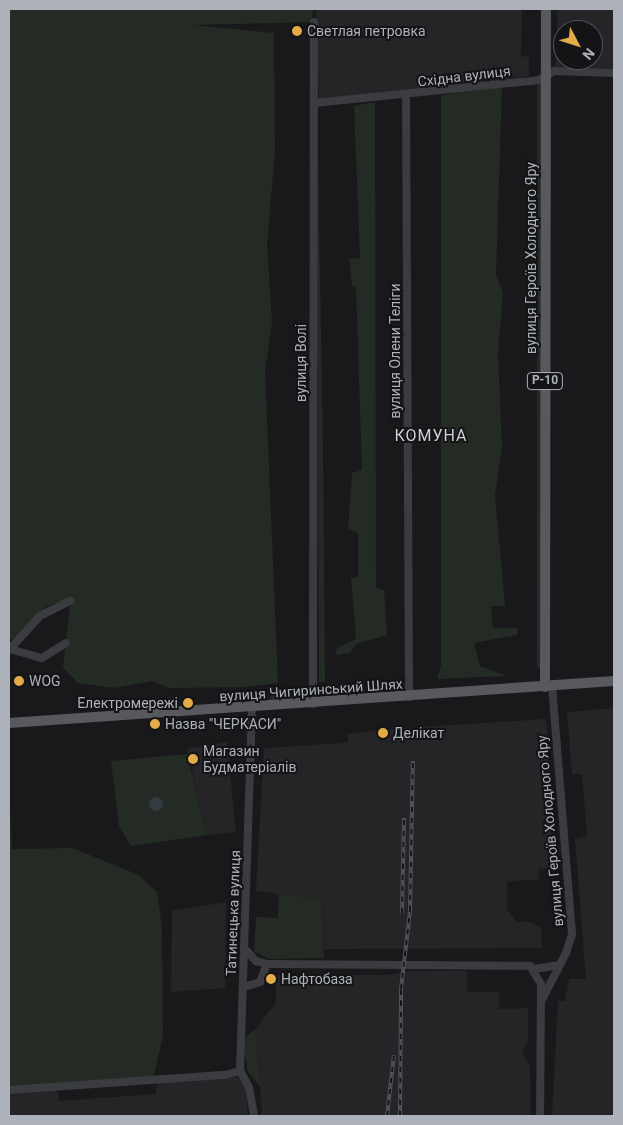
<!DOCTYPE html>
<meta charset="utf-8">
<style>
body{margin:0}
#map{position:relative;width:623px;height:1125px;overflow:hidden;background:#19191b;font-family:Roboto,sans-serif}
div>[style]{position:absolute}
.built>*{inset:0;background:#252528}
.green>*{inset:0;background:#242b24;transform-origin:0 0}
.water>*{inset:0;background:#323b40}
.round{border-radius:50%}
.minor>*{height:8px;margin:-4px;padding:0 4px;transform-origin:4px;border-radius:4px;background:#3b3c40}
.major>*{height:10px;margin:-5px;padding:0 5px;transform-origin:5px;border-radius:5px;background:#57595f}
.rail>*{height:4px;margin-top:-2px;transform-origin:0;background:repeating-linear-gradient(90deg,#141416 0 5.5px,#505257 0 11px);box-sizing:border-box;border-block:1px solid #505257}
.dots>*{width:14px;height:14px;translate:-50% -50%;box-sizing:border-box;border:2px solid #141416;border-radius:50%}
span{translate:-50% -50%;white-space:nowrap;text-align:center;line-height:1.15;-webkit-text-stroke:4px #141416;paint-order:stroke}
.shield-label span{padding:1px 4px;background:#141416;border:1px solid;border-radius:4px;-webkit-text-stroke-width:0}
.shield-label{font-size:12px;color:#adb1ba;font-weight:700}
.poi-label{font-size:14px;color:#adb1ba}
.left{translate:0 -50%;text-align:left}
.right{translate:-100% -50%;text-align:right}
.street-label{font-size:14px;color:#adb1ba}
.quarter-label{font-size:16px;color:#ced0d6;letter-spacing:1px}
.frame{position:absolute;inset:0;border:10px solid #adb1ba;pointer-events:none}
.north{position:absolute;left:553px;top:20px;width:50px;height:50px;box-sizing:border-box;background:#141416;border:1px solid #515358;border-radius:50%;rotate:130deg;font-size:14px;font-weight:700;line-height:20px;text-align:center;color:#adb1ba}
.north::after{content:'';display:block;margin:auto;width:18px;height:22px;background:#e4ab49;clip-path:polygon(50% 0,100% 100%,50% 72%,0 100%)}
</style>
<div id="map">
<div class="built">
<div style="clip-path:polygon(316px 9px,522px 9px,521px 56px,529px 57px,529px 76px,319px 101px)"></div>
<div style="clip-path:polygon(evenodd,558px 9px,614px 9px,614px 69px,555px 67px,558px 9px,563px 30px,593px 30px,593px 60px,563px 60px,563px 30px)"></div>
<div style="clip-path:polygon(614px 708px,614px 1116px,552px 1116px,558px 1001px,565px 1001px,569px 979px,586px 979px,575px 839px,587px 836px,582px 774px,572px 774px,567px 712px)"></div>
<div style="clip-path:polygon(546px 719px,553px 796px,549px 798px,553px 868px,539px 869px,539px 879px,507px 882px,507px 910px,517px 922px,530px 922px,541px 928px,542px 948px,324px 949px,322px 902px,314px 898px,256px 891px,264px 748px,343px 743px,348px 742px,347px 734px,378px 730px)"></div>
<div style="clip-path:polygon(227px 742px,236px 832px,207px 835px,187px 749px)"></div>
<div style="clip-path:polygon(226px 902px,225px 988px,171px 992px,172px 911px)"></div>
<div style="clip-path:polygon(406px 971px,467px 971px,467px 992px,499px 992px,499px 1009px,528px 1008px,528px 1042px,522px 1051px,530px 1066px,531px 1116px,262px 1116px,256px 1028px,276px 1003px,276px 975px,389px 975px)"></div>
<div style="clip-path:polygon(238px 1077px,246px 1088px,248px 1116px,9px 1116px,9px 1088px,57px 1087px,59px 1101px,156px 1094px,157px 1082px)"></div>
</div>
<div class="green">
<div style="clip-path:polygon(9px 9px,313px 9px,312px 22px,192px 25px,274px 33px,275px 151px,267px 245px,272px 322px,265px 372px,278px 683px,246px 687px,169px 688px,152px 681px,114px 688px,78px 683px,63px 667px,71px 598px,46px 607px,18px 638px,9px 640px)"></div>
<div style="clip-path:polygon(311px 31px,312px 682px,309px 682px)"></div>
<div style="clip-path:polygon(542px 83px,541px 667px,537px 669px,537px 85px)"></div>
<div style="clip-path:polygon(502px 87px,496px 276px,503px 292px,498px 353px,502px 448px,495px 495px,505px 606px,491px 606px,493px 628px,518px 628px,517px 635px,474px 643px,480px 666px,507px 676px,437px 679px,441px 666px,441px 95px)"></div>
<div style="clip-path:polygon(375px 102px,376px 588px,384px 590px,387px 635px,356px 644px,350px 653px,336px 655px,337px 648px,356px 639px,351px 578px,358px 577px,358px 533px,348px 528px,352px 473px,362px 470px,356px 287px,352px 285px,349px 259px,360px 258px,354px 106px)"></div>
<div style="clip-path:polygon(317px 108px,323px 446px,325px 682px,319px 682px)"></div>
<div style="left:310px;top:692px;width:10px;height:39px;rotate:90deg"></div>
<div style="clip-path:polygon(187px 754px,207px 835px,131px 846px,119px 826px,111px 761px)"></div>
<div style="clip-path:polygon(9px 795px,12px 849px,72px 848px,139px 875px,157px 892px,162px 927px,163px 1035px,153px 1080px,9px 1090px)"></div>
<div style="clip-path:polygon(279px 894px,315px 898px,322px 902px,324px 958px,270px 959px,254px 952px,256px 917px,278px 918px)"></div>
<div style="clip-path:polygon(256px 1028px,260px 1086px,248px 1072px,244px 1047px,245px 1038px)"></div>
</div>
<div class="water">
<div class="round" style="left:149px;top:797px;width:14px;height:14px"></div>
</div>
<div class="minor">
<div style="left:406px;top:95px;width:602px;rotate:89.71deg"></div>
<div style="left:314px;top:103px;width:226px;rotate:-5.8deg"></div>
<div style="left:539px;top:80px;width:17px;rotate:-31deg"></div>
<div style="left:554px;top:71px;width:60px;rotate:1.9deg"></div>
<div style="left:10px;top:649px;width:33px;rotate:16deg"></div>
<div style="left:42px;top:658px;width:28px;rotate:-32deg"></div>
<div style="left:9px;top:650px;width:46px;rotate:-47.6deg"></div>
<div style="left:40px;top:616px;width:34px;rotate:-27deg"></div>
<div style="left:313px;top:704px;width:682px;rotate:-89.92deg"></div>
<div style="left:252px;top:708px;width:363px;rotate:91.9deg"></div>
<div style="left:240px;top:1071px;width:18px;rotate:61deg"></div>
<div style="left:249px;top:1087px;width:29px;rotate:80deg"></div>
<div style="left:246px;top:950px;width:15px;rotate:48deg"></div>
<div style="left:256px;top:961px;width:11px;rotate:15deg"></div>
<div style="left:267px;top:964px;width:263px;rotate:0.4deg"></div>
<div style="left:530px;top:966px;width:21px;rotate:59deg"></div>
<div style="left:541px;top:984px;width:132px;rotate:90.4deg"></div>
<div style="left:534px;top:969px;width:26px;rotate:-9deg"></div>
<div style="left:244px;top:987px;width:17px;rotate:-17deg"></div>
<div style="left:260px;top:982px;width:19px;rotate:-69deg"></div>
<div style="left:543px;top:998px;width:51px;rotate:-62.9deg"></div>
<div style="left:566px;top:953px;width:20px;rotate:-72deg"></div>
<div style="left:572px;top:934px;width:249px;rotate:-94.6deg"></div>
<div style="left:9px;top:1090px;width:217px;rotate:-4deg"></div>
<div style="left:225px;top:1075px;width:16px;rotate:-15deg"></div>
</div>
<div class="major">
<div style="left:545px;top:687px;width:678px;rotate:-89.92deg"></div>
<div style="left:9px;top:723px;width:606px;rotate:-3.97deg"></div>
</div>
<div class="rail">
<div style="left:402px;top:913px;width:95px;rotate:-88.8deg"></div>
<div style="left:387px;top:1116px;width:61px;rotate:-83.5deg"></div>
<div style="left:400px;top:1116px;width:127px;rotate:-89.5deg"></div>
<div style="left:401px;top:989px;width:79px;rotate:-83.4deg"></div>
<div style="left:410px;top:911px;width:150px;rotate:-88.9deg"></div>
</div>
<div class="dots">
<div style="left:297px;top:31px;background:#e4ab49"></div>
<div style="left:19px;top:681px;background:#e4ab49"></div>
<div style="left:188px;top:703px;background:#e4ab49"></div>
<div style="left:155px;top:724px;background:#e4ab49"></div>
<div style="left:383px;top:733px;background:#e4ab49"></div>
<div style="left:193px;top:759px;background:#e4ab49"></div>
<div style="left:271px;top:979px;background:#e4ab49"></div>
</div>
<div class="shield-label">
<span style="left:545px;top:381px">Р-10</span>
</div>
<div class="poi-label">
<span class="left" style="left:307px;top:31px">Светлая петровка</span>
<span class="left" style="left:29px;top:681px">WOG</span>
<span class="right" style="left:178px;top:703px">Електромережі</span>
<span class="left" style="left:165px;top:724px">Назва "ЧЕРКАСИ"</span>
<span class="left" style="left:393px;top:733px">Делікат</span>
<span class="left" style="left:203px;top:759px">Магазин<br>Будматеріалів</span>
<span class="left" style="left:281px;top:979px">Нафтобаза</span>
</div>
<div class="street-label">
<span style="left:464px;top:76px;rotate:-7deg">Східна вулиця</span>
<span style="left:531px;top:258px;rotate:-90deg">вулиця Героїв Холодного Яру</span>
<span style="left:395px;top:351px;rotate:-90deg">вулиця Олени Теліги</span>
<span style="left:301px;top:363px;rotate:-90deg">вулиця Волі</span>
<span style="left:311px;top:690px;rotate:-4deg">вулиця Чигиринський Шлях</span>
<span style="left:550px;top:831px;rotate:-95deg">вулиця Героїв Холодного Яру</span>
<span style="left:233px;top:913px;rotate:-88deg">Татинецька вулиця</span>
</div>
<div class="quarter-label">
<span style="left:431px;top:436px">КОМУНА</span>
</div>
<div class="frame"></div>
<div class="north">N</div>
</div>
